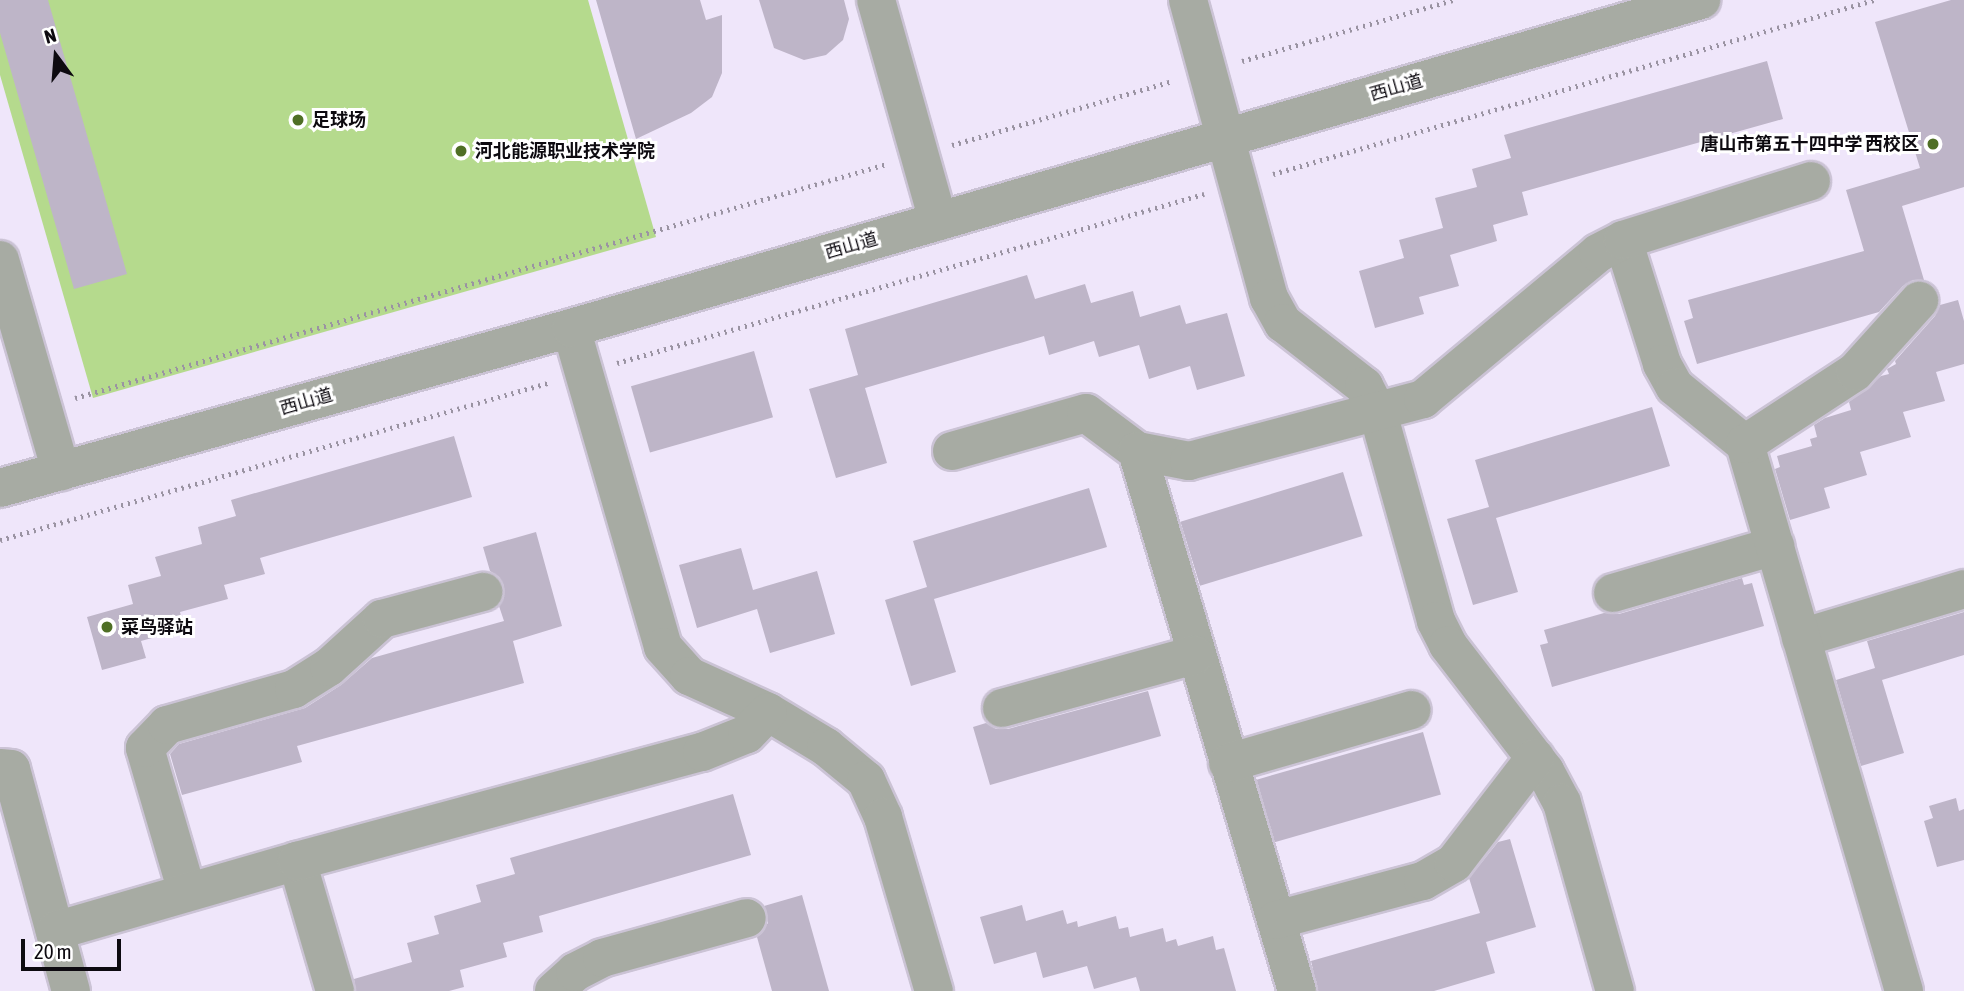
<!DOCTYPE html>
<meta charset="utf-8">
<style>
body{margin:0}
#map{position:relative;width:1964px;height:991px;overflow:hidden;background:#efe6fa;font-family:"Asap Condensed","Noto Sans SC",sans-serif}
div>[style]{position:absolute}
.green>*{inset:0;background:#b5da8d}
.building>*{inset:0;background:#beb5c8;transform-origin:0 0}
.path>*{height:4.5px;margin-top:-2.25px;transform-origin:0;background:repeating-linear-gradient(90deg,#9a93a2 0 2px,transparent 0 7px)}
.roads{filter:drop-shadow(2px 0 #cbc3d5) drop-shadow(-2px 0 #cbc3d5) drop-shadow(0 2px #cbc3d5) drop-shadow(0 -2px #cbc3d5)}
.minor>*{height:38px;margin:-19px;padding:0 19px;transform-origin:19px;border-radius:19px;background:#a7aba3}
.dots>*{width:19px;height:19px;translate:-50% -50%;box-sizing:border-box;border:4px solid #fff;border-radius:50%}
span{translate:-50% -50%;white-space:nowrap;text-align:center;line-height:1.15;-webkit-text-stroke:6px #fff;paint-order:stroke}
.street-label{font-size:18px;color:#0d0a10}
.poi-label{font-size:18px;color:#0d0a10;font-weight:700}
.left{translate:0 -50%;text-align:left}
.right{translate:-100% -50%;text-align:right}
.north{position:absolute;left:21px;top:21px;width:70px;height:70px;-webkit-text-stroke:5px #fff;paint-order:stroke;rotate:344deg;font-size:19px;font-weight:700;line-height:28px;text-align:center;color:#0d0a10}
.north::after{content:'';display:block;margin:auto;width:24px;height:32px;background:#0d0a10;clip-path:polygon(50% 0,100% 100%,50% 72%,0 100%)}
.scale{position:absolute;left:21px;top:939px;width:100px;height:32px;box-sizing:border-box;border:4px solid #0d0a10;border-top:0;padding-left:9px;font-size:21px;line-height:24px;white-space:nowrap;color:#0d0a10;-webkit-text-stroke:5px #fff;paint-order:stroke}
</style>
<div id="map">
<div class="green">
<div style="clip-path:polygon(0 0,588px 0,656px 237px,93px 398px,0 75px)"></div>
</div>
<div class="building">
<div style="clip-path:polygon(0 0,48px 0,127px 274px,74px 289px,0 33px)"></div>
<div style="clip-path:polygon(596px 0,700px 0,706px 20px,722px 15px,722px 73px,712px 97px,691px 113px,636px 139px)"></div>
<div style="clip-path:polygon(759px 0,844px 0,849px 19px,843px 40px,826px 55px,804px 60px,774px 48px)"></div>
<div style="clip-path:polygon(1951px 0,1964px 0,1964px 187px,1902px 206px,1924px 280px,1913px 280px,1903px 286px,1879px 312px,1697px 364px,1684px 321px,1693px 318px,1688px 300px,1864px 251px,1846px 190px,1920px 168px,1875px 22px)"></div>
<div style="clip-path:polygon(1767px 61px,1783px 119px,1522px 192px,1528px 215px,1493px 225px,1497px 241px,1450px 255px,1459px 286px,1419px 297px,1424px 314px,1375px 328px,1359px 271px,1404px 258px,1399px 240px,1443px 228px,1435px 198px,1477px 187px,1472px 169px,1511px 158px,1504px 135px)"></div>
<div style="clip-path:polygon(1027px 275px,1035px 299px,1085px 284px,1091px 303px,1133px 291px,1140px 317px,1180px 305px,1186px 324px,1227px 313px,1245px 376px,1197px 390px,1190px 366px,1149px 379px,1139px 345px,1099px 357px,1094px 341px,1049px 355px,1044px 336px,865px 388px,887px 463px,836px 478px,809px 389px,858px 375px,845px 329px)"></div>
<div style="clip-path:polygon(1958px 300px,1964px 321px,1964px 364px,1936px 372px,1945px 401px,1903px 412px,1911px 437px,1860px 452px,1867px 475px,1824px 488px,1830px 508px,1790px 520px,1775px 469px,1780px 467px,1777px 456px,1812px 446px,1810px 439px,1817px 437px,1814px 425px,1825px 418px,1851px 410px,1849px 402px,1881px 376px,1889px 374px,1887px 369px,1896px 364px,1895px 361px,1935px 316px,1940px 305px)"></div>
<div style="left:754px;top:351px;width:69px;height:128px;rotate:74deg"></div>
<div style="clip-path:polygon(1652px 407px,1670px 466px,1496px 518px,1518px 592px,1473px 605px,1447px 519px,1489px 507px,1475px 460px)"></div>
<div style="clip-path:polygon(454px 436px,472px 497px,260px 558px,265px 574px,224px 585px,228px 599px,180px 612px,185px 629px,141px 641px,146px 658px,102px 670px,87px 617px,133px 604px,128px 585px,161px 576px,155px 557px,202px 544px,198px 527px,236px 516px,231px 500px)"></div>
<div style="left:1343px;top:472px;width:67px;height:170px;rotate:73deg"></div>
<div style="clip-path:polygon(1089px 488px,1107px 547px,934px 599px,956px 672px,911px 686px,885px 600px,927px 587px,913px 541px)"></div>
<div style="clip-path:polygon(536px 532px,562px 626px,513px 641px,524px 683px,297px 746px,302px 762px,182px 795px,170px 754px,179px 744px,305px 708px,341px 685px,372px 658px,504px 621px,499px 606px,504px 597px,504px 586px,499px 577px,490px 571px,483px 547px)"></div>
<div style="clip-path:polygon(741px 548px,753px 590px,817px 571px,835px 634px,770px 653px,757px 609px,697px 628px,679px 565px)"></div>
<div style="clip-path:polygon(1742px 578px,1744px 585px,1752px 583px,1764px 626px,1552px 687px,1540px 645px,1548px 643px,1544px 630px,1604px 613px,1619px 614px)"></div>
<div style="clip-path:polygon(1964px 612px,1964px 655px,1882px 680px,1904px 753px,1861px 766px,1836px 680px,1875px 668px,1867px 641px)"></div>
<div style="clip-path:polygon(1148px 691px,1161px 736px,990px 785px,973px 727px,986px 723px,996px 729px,1008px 729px)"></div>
<div style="left:1423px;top:732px;width:65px;height:173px;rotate:74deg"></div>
<div style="clip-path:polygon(733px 794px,751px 855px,539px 916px,543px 932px,503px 943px,507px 957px,460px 970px,464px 987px,449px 991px,356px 991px,354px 979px,412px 962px,407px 943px,439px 934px,434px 916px,481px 902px,476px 885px,515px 874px,510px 858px)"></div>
<div style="clip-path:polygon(1956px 798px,1959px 811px,1964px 809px,1964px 860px,1937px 867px,1924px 821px,1933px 818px,1929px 806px)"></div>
<div style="clip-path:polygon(1510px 839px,1536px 927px,1486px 942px,1495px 973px,1434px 991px,1318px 991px,1311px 961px,1480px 913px,1469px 878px,1498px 842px)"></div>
<div style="clip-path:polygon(802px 895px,829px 991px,772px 991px,757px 937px,768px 923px,764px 906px)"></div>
<div style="clip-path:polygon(1022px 905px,1026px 921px,1063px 910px,1067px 924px,1077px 921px,1078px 927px,1116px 916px,1119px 929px,1128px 927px,1130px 937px,1163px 928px,1166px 942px,1176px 939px,1178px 946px,1213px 936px,1216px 950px,1224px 948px,1236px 991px,1140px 991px,1136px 977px,1094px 989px,1087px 966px,1043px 978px,1036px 952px,994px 964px,980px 917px)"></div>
</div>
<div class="path">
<div style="left:1242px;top:61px;width:221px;rotate:-16.1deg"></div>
<div style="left:952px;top:145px;width:230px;rotate:-16.2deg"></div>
<div style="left:1273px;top:174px;width:626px;rotate:-16.15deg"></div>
<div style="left:617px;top:363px;width:611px;rotate:-16.06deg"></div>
<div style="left:75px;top:398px;width:845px;rotate:-16.08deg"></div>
<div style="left:0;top:540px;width:573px;rotate:-16deg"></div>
</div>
<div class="roads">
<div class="minor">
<div style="left:876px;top:0;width:230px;rotate:74.3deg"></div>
<div style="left:1188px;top:0;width:309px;rotate:74.8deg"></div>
<div style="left:1269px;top:298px;width:29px;rotate:61deg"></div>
<div style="left:1283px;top:323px;width:103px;rotate:37.9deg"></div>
<div style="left:1364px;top:386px;width:30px;rotate:63deg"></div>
<div style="left:1378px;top:413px;width:216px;rotate:74.4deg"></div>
<div style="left:1436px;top:621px;width:27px;rotate:63deg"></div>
<div style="left:1448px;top:645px;width:159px;rotate:52.4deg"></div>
<div style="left:1545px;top:771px;width:36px;rotate:62deg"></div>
<div style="left:1562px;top:803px;width:195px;rotate:74.3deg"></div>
<div style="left:1623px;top:240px;width:130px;rotate:72.5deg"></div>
<div style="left:1662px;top:364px;width:26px;rotate:61deg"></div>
<div style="left:1675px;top:387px;width:90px;rotate:39.2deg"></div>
<div style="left:0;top:260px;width:220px;rotate:73.9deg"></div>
<div style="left:571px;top:328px;width:332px;rotate:73.9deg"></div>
<div style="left:663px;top:647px;width:39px;rotate:48deg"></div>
<div style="left:689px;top:676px;width:87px;rotate:24.5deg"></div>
<div style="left:768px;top:712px;width:68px;rotate:31.1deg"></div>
<div style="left:826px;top:747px;width:52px;rotate:39.5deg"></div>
<div style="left:866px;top:780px;width:41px;rotate:65.3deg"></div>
<div style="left:883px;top:817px;width:181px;rotate:73.7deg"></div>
<div style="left:952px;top:451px;width:139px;rotate:-15.8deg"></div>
<div style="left:1086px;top:413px;width:64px;rotate:36.7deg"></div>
<div style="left:1137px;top:451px;width:53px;rotate:10.9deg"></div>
<div style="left:1189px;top:461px;width:242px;rotate:-14.8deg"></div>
<div style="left:1423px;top:399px;width:228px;rotate:-39.8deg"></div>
<div style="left:1598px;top:253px;width:28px;rotate:-27deg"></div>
<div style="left:1623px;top:240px;width:197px;rotate:-17.4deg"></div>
<div style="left:1137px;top:451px;width:563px;rotate:73.5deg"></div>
<div style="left:0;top:488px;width:593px;rotate:-15.65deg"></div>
<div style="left:571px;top:328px;width:1177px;rotate:-16.19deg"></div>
<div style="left:1613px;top:593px;width:169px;rotate:-16.2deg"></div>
<div style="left:1801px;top:638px;width:170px;rotate:-16.7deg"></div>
<div style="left:1002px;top:708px;width:200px;rotate:-15.4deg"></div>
<div style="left:1228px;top:763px;width:191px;rotate:-16.1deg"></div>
<div style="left:0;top:768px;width:11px;rotate:5deg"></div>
<div style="left:11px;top:769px;width:230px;rotate:74.9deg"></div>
<div style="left:297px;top:861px;width:135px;rotate:73.7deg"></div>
<div style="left:187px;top:892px;width:150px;rotate:-106.3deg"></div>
<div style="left:145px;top:748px;width:32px;rotate:-46deg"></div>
<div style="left:167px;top:725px;width:132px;rotate:-15.8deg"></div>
<div style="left:294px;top:689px;width:41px;rotate:-32.2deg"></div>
<div style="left:329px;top:667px;width:72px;rotate:-42.2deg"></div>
<div style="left:382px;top:619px;width:105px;rotate:-15deg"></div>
<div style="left:1276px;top:920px;width:152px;rotate:-14.9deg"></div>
<div style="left:1423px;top:881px;width:36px;rotate:-30deg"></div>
<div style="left:1454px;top:863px;width:133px;rotate:-52.4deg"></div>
<div style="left:55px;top:931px;width:252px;rotate:-16.1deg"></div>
<div style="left:297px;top:861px;width:419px;rotate:-15.1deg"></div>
<div style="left:702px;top:752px;width:48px;rotate:-21.8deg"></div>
<div style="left:747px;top:734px;width:30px;rotate:-46deg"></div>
<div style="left:554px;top:991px;width:28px;rotate:-42deg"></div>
<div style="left:575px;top:972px;width:30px;rotate:-27deg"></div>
<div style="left:602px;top:958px;width:150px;rotate:-15.4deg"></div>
<div style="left:1904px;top:991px;width:570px;rotate:-106.21deg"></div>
<div style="left:1745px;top:444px;width:131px;rotate:-33.2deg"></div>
<div style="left:1855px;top:372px;width:96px;rotate:-48deg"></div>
</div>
</div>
<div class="dots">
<div style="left:298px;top:120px;background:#4f6f25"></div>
<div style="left:1933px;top:144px;background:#4f6f25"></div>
<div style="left:461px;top:151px;background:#4f6f25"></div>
<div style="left:107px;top:627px;background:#4f6f25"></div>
</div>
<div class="street-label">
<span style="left:1396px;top:88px;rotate:-16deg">西山道</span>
<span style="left:851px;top:246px;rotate:-16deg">西山道</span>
<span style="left:306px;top:402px;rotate:-16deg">西山道</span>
</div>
<div class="poi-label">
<span class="left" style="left:312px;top:120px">足球场</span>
<span class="right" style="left:1919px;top:144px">唐山市第五十四中学 西校区</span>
<span class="left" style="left:475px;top:151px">河北能源职业技术学院</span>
<span class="left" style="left:121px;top:627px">菜鸟驿站</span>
</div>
<div class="north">N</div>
<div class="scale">20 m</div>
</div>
